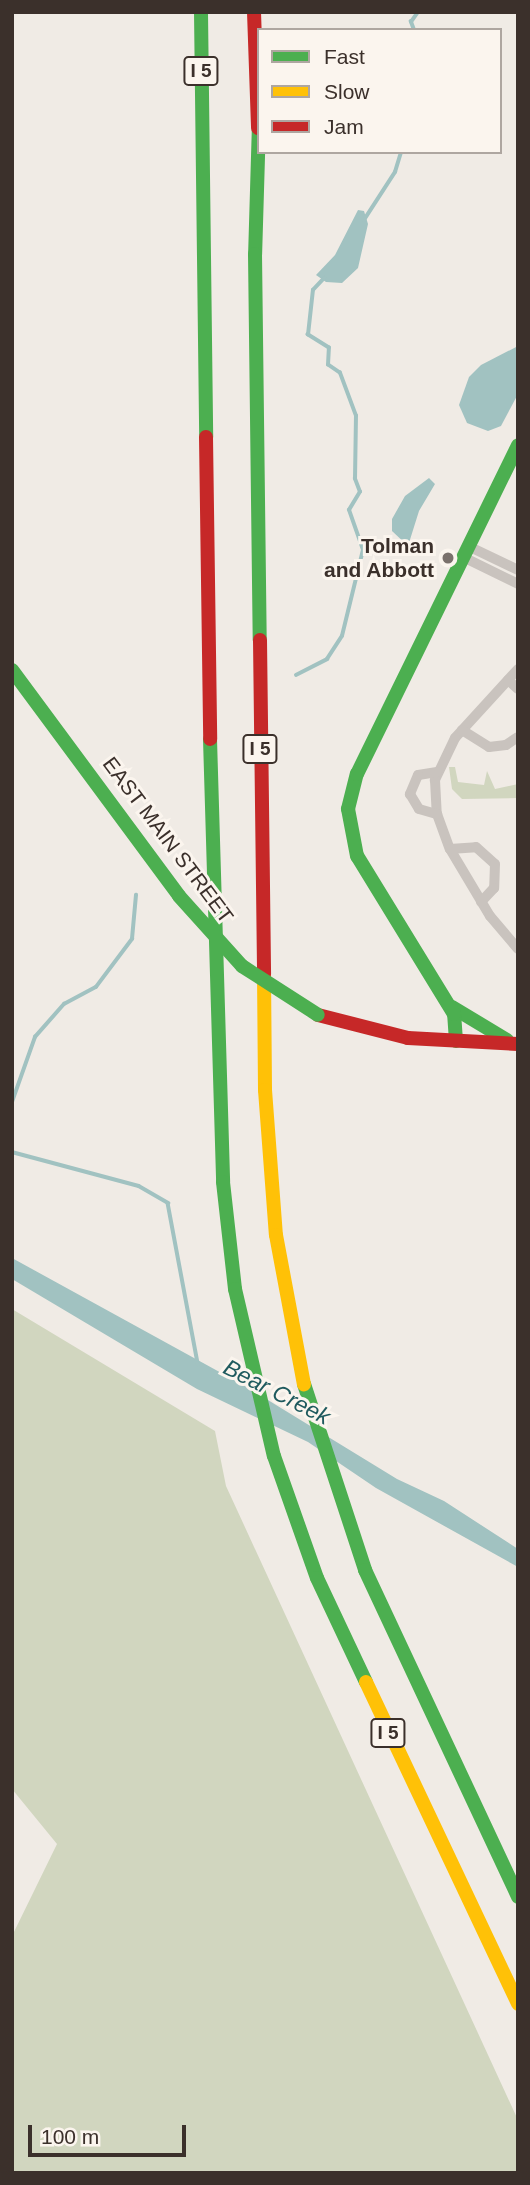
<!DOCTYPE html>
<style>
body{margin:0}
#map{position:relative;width:530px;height:2185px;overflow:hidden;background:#f0ebe5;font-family:Arial,sans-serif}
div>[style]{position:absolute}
.green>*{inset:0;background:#d1d6bf}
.water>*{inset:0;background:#a1c2c1}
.stream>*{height:3.5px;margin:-1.75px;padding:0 1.75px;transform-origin:1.75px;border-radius:1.75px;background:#a1c2c1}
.street>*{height:10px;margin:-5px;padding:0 5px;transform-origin:5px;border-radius:5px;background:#c9c3be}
.fast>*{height:14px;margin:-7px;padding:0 7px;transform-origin:7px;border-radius:7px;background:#4caf50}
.slow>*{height:14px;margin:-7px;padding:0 7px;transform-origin:7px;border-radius:7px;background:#ffc107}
.jam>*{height:14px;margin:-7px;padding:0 7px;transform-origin:7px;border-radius:7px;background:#c62828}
.fast-bridge>*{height:14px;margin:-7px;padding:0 7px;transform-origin:7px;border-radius:7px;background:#4caf50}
.dots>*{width:19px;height:19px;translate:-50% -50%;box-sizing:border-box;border:4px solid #fbf5ee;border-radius:50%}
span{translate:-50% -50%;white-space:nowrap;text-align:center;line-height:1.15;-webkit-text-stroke:6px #fbf5ee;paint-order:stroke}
.shield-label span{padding:2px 5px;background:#fbf5ee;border:2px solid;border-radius:5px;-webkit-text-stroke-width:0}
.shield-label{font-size:19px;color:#3b302b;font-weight:700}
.poi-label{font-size:21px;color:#3b302b;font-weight:700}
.right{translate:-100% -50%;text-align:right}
.street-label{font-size:21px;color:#3b302b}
.water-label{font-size:23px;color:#1f5a5e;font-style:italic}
.frame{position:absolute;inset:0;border:14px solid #3b302b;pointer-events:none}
.legend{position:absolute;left:257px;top:28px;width:245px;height:126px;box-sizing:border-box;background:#fbf5ee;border:2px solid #aea6a0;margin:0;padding:9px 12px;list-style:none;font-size:21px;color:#3b302b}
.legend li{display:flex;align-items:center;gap:14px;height:35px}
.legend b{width:35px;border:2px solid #aea6a0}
.scale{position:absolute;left:28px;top:2125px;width:158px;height:32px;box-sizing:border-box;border:4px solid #3b302b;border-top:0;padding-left:9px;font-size:21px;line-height:24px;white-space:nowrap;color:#3b302b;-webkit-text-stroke:5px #fbf5ee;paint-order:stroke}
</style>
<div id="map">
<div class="green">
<div style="clip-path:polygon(449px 767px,455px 767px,458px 782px,484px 785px,487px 771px,495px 789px,518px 784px,518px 798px,462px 799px,452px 789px)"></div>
<div style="clip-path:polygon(12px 1309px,215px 1431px,226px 1486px,518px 2120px,518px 2173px,12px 2173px,12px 1936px,57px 1844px,12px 1789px)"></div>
</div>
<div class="water">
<div style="clip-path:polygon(358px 210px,364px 211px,368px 224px,358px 268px,342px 283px,326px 282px,316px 275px,335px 255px)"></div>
<div style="clip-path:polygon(518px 346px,518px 394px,501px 426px,488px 431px,467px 423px,459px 405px,469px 377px,481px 365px)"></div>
<div style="clip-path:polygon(429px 478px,435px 484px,419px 511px,408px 546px,392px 531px,392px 519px,405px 496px)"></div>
<div style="clip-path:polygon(12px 1258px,245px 1386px,397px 1479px,444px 1501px,518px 1549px,518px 1567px,376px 1488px,308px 1442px,197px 1389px,12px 1279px)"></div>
</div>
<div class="stream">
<div style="left:414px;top:30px;width:9px;rotate:-111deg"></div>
<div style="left:411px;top:22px;width:12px;rotate:-55deg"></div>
<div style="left:364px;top:220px;width:57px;rotate:-57.1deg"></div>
<div style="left:395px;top:172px;width:21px;rotate:-73deg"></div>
<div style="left:296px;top:675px;width:35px;rotate:-27deg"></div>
<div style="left:327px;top:659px;width:27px;rotate:-57deg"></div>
<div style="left:342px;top:636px;width:89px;rotate:-76.3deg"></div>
<div style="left:363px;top:550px;width:42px;rotate:-109.3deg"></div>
<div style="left:349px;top:510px;width:21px;rotate:-59deg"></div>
<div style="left:360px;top:492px;width:14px;rotate:-111deg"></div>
<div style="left:355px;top:479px;width:63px;rotate:-89.1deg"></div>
<div style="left:356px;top:416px;width:46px;rotate:-110.4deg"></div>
<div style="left:340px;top:373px;width:14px;rotate:-146deg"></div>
<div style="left:328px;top:365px;width:17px;rotate:-87deg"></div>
<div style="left:329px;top:348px;width:25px;rotate:-148deg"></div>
<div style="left:308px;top:335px;width:45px;rotate:-83.7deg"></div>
<div style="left:313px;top:290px;width:16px;rotate:-47deg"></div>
<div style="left:12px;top:1102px;width:69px;rotate:-70.5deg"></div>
<div style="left:35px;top:1037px;width:44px;rotate:-48.7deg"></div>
<div style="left:64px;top:1004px;width:36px;rotate:-28deg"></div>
<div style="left:96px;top:987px;width:60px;rotate:-53.1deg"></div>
<div style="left:132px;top:939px;width:44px;rotate:-84.8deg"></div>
<div style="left:12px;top:1152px;width:131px;rotate:15deg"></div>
<div style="left:139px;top:1186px;width:34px;rotate:30deg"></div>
<div style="left:168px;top:1203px;width:164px;rotate:79.4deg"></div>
</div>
<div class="street">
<div style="left:468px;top:546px;width:55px;rotate:25.6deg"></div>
<div style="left:463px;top:557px;width:61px;rotate:26.1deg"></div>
<div style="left:518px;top:669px;width:93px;rotate:132.4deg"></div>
<div style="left:455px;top:738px;width:47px;rotate:115.5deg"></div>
<div style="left:435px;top:780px;width:34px;rotate:87deg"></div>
<div style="left:437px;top:814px;width:37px;rotate:70deg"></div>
<div style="left:450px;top:849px;width:78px;rotate:59.2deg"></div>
<div style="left:490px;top:916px;width:43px;rotate:49.7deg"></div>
<div style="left:508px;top:680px;width:13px;rotate:42deg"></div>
<div style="left:462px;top:730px;width:32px;rotate:32deg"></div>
<div style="left:489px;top:747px;width:17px;rotate:-7deg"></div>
<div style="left:506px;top:745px;width:14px;rotate:-34deg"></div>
<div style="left:437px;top:772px;width:19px;rotate:171deg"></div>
<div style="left:418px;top:775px;width:21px;rotate:113deg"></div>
<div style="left:410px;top:794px;width:17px;rotate:59deg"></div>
<div style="left:419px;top:809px;width:19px;rotate:16deg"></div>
<div style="left:450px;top:849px;width:26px;rotate:-4deg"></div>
<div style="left:476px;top:847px;width:25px;rotate:42deg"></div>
<div style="left:495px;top:864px;width:24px;rotate:92deg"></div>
<div style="left:494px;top:888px;width:19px;rotate:133deg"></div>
</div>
<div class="fast">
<div style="left:201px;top:12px;width:425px;rotate:89.3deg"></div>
<div style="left:259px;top:123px;width:131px;rotate:91.7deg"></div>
<div style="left:255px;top:254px;width:386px;rotate:89.3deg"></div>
<div style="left:12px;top:670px;width:281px;rotate:53.5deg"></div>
<div style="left:210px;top:739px;width:443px;rotate:88.3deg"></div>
<div style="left:223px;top:1182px;width:108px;rotate:83.6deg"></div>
<div style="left:235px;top:1289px;width:171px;rotate:76.9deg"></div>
<div style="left:274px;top:1456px;width:129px;rotate:70.6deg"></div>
<div style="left:317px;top:1578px;width:115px;rotate:64.8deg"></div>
<div style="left:452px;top:1007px;width:64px;rotate:31deg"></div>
<div style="left:456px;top:1041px;width:27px;rotate:-94deg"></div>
<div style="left:454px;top:1014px;width:185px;rotate:-121.5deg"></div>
<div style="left:357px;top:856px;width:48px;rotate:-100.8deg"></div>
<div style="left:348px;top:809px;width:36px;rotate:-76deg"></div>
<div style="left:357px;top:774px;width:366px;rotate:-63.9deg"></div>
<div style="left:304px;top:1384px;width:196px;rotate:71.8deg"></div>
<div style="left:365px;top:1570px;width:361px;rotate:64.9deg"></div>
</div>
<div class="slow">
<div style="left:264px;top:974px;width:116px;rotate:89.5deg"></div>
<div style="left:265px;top:1090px;width:145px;rotate:85.7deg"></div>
<div style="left:276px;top:1235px;width:152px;rotate:79.4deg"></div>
<div style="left:366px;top:1682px;width:356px;rotate:64.7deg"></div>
</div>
<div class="jam">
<div style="left:254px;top:12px;width:116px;rotate:88deg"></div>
<div style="left:206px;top:437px;width:302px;rotate:89.2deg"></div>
<div style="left:260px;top:640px;width:334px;rotate:89.3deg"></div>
<div style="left:318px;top:1015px;width:93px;rotate:14.3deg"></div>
<div style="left:408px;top:1038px;width:110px;rotate:3.1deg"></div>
</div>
<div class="fast-bridge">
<div style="left:179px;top:896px;width:94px;rotate:48deg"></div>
<div style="left:242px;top:966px;width:90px;rotate:32.8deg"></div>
</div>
<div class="dots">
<div style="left:448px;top:558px;background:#7a716c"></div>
</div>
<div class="shield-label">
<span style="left:201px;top:71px">I 5</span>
<span style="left:260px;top:749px">I 5</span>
<span style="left:388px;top:1733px">I 5</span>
</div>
<div class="poi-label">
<span class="right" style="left:434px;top:558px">Tolman<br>and Abbott</span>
</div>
<div class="street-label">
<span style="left:168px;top:840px;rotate:53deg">EAST MAIN STREET</span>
</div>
<div class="water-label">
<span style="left:277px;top:1392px;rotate:27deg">Bear Creek</span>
</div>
<div class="frame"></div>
<ul class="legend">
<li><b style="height:9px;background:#4caf50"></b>Fast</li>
<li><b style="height:9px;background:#ffc107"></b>Slow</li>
<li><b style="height:9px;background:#c62828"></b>Jam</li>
</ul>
<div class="scale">100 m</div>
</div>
